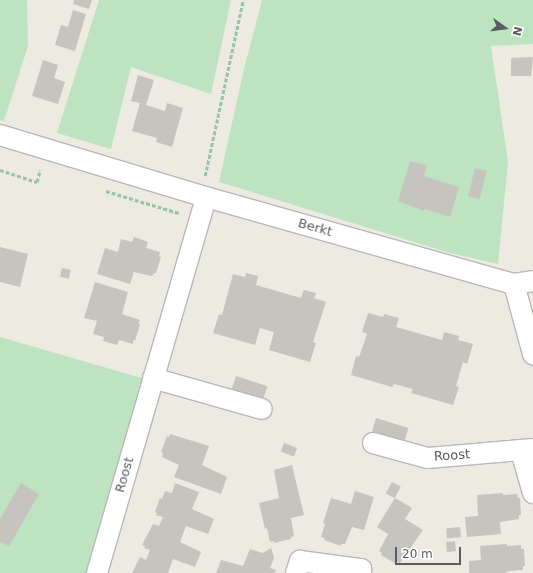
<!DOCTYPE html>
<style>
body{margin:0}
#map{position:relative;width:533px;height:573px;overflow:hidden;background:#eceae1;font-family:"DejaVu Sans",sans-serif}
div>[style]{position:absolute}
.green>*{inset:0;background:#bee3c1}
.building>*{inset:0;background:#c6c4be;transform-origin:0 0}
.path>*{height:2.5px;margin-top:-1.25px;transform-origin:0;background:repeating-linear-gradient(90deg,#97c3a8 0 4px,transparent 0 6px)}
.roads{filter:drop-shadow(1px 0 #b6b8bd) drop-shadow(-1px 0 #b6b8bd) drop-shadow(0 1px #b6b8bd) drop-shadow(0 -1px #b6b8bd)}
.minor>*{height:20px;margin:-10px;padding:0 10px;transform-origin:10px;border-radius:10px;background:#fff}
span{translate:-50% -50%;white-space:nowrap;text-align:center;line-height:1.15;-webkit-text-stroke:3.5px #fff;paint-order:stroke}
.street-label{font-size:13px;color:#595c61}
.north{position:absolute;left:485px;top:8px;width:40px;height:40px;-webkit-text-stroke:3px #fff;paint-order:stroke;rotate:104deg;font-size:11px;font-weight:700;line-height:16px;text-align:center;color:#595c61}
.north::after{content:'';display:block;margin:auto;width:14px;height:18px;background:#595c61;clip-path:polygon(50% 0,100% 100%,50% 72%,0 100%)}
.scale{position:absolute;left:395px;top:547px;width:66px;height:18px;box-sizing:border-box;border:2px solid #595c61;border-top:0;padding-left:5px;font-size:12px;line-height:14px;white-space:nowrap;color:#595c61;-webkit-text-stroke:3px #fff;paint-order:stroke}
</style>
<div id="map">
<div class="green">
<div style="clip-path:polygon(0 0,27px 0,28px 46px,4px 121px,0 120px)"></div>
<div style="clip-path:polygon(99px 0,231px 0,211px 94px,131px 67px,111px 149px,57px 133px)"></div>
<div style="clip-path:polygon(262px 0,533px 0,533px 44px,491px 46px,508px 162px,498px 264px,450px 253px,219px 182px,244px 69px)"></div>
<div style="clip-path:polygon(0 337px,145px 379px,91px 573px,0 573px)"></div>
</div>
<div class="building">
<div style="clip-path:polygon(74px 0,92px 0,89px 9px,73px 4px)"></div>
<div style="clip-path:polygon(73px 10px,86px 14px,75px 51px,55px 45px,61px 25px,68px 27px)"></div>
<div style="clip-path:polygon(533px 57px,531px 76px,511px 76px,511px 58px)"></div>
<div style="clip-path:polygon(43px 60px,58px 65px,54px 78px,65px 82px,58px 104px,32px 96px)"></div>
<div style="clip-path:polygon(138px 75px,154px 80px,146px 105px,165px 111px,167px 103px,183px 108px,172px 147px,156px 142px,157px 138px,132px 131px,140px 103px,131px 101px)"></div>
<div style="clip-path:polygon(410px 161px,427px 165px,424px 176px,459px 187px,450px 217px,425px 209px,424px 211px,398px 201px)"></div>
<div style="left:475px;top:168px;width:12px;height:29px;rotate:14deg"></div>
<div style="clip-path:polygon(134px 237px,148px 242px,146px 248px,160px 252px,159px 256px,161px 257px,156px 273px,154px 273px,152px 276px,134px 272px,130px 284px,97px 274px,105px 248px,118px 252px,121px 239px,132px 242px)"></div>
<div style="clip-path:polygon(0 247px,28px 254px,20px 287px,0 282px)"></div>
<div style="left:62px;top:268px;width:9px;height:9px;rotate:13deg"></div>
<div style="clip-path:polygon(246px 273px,258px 276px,256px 285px,301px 298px,304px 290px,316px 293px,314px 298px,326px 302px,313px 342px,316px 343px,310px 362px,269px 350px,274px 332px,260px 328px,255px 345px,213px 333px,219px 314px,222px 315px,233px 274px,245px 277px)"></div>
<div style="clip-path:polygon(95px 282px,128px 292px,122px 314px,140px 320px,138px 324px,140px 324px,135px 341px,133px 340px,133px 344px,119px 340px,117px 345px,103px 341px,104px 337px,93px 334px,97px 321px,84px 318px)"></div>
<div style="clip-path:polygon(368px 313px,383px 317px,384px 314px,399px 318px,396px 327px,442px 340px,444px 332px,459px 336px,458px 340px,473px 344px,467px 364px,463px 362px,456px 386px,459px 387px,453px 405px,411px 393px,413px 389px,394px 384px,392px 387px,351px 375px,356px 356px,359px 357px,367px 334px,362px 332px)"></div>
<div style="left:236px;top:376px;width:33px;height:14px;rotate:18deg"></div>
<div style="left:376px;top:418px;width:34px;height:14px;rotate:17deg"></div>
<div style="clip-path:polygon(170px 434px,209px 446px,202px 465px,227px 477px,221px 494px,174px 477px,179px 465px,162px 457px,163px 453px,161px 452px,167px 436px,169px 437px)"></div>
<div style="left:284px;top:443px;width:14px;height:9px;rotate:21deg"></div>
<div style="clip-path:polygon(292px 465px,304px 515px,291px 518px,294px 536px,291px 537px,291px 539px,274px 543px,274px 541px,270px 542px,267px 528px,265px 529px,259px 503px,279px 498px,274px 470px)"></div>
<div style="left:392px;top:482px;width:10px;height:13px;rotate:29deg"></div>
<div style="clip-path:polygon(21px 483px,39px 494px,9px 546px,0 542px,0 519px)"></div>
<div style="clip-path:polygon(175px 483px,199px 492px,192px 509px,214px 519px,208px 534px,186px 526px,180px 542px,201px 552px,195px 567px,173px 559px,168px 573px,132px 573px,140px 557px,146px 560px,150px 550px,144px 548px,145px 546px,142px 545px,153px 524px,159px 526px,163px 517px,156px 515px,157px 513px,155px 512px,160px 498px,162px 499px,165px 491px,172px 493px)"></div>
<div style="clip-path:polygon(355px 491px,374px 497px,364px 530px,352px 527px,345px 544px,341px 544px,341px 546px,324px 540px,325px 538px,321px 537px,325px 524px,323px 523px,331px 498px,351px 504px)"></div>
<div style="clip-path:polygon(503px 493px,503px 495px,517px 494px,518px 498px,520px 498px,521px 515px,519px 515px,519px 519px,500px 522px,501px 534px,467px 537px,465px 517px,478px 516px,477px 495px)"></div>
<div style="clip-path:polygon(395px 498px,412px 508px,405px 519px,423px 530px,400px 563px,397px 562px,396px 564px,381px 555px,382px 553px,379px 551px,388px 534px,377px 527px)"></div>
<div style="left:460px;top:527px;width:10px;height:14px;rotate:84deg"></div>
<div style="left:455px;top:541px;width:10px;height:9px;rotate:84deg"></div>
<div style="clip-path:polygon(507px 544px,507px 546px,521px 545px,521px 549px,524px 549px,525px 566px,523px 566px,523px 570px,509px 571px,504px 573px,469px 573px,469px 561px,481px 560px,480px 546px)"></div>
<div style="clip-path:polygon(271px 548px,274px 558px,270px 568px,276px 570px,275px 573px,216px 573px,221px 560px,243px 566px,250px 549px,263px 553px)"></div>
</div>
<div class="path">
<div style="left:0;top:170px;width:39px;rotate:18deg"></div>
<div style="left:37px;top:182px;width:12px;rotate:-76deg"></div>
<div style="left:205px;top:176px;width:180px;rotate:-77.8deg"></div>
<div style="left:106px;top:191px;width:76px;rotate:16.8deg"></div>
</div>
<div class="roads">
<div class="minor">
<div style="left:0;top:135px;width:215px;rotate:16.8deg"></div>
<div style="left:206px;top:197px;width:320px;rotate:15.8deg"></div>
<div style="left:514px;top:284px;width:19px;rotate:-9deg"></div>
<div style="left:514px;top:284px;width:73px;rotate:74.8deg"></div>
<div style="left:153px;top:378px;width:113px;rotate:15.9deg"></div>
<div style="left:373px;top:443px;width:57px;rotate:15.3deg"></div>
<div style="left:428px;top:458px;width:105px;rotate:-4.9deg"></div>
<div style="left:521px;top:451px;width:44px;rotate:74.1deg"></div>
<div style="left:97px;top:573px;width:391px;rotate:-73.8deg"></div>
<div style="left:296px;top:573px;width:13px;rotate:-72deg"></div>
<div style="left:300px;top:561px;width:62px;rotate:7.5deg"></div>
<div style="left:361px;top:569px;width:4px;rotate:90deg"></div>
</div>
</div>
<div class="street-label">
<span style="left:315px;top:228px;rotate:16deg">Berkt</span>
<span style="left:452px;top:456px;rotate:-4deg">Roost</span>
<span style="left:125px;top:475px;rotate:-74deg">Roost</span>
</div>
<div class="north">N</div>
<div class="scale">20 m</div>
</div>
